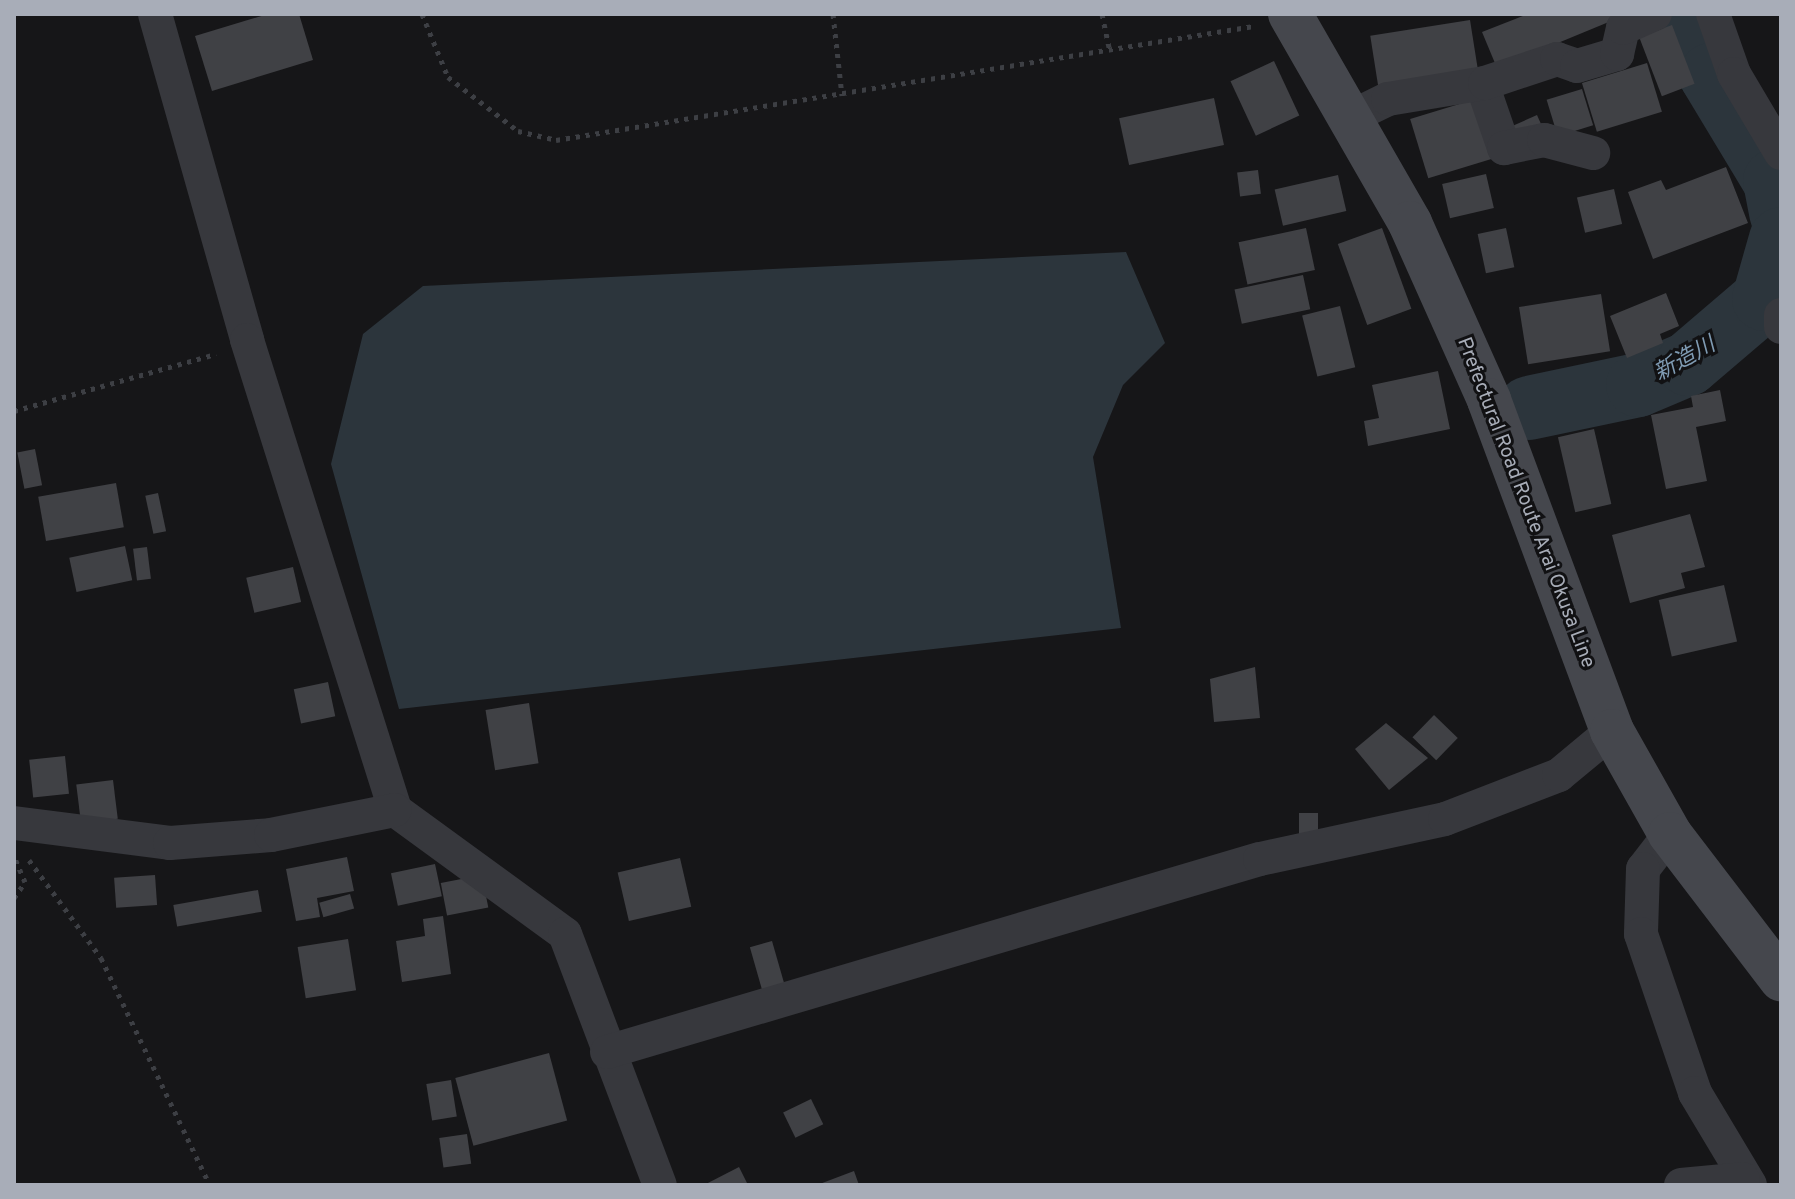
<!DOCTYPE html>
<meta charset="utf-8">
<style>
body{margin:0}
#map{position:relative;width:1795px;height:1199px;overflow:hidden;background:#161618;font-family:Overpass,"Noto Sans JP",sans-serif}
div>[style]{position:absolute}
.water>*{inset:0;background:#2c353c}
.river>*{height:64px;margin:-32px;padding:0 32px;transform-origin:32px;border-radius:32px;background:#2c353c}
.building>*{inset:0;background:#404145;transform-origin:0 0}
.path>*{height:5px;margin-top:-2.5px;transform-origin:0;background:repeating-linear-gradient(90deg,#3d3f44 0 4px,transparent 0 10px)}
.street>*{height:34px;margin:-17px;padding:0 17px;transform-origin:17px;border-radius:17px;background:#37383d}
.secondary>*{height:44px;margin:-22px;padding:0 22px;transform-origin:22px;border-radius:22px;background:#45474d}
span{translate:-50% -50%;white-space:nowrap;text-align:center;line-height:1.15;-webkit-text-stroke:6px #111113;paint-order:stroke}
.street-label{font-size:20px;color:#a8adb8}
.water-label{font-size:22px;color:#7f9bb3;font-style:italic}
.frame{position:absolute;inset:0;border:16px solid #a8adb8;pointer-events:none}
</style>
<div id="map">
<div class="water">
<div style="clip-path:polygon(1126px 252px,1165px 343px,1123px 385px,1093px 457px,1121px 628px,399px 709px,331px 464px,363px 334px,423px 286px)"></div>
</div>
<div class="river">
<div style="left:1692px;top:14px;width:64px;rotate:72.7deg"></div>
<div style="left:1711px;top:75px;width:124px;rotate:58.9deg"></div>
<div style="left:1775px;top:181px;width:33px;rotate:79deg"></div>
<div style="left:1529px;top:408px;width:111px;rotate:-11.9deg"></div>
<div style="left:1638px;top:385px;width:54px;rotate:-22.8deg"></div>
<div style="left:1688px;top:364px;width:100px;rotate:-40.5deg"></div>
<div style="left:1764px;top:299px;width:62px;rotate:-74.2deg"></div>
</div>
<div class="building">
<div style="clip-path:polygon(268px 14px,299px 14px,313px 60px,212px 91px,195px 36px)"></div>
<div style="clip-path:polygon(1528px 14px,1614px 14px,1616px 19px,1497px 68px,1482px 32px)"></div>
<div style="left:1470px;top:20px;width:54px;height:101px;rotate:81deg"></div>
<div style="left:1672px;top:25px;width:63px;height:35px;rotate:69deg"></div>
<div style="left:1274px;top:61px;width:60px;height:48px;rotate:65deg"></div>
<div style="left:1647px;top:63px;width:51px;height:68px;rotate:73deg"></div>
<div style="left:1582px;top:89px;width:38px;height:37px;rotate:73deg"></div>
<div style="left:1214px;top:98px;width:48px;height:97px;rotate:78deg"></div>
<div style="left:1479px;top:98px;width:62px;height:72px;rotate:73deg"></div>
<div style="left:1537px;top:115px;width:12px;height:27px;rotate:66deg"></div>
<div style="clip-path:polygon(1726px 167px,1748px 223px,1653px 259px,1628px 192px,1661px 180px,1666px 190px)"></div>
<div style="left:1258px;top:170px;width:24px;height:21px;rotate:83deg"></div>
<div style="left:1486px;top:174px;width:35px;height:45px;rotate:77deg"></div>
<div style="left:1338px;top:175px;width:37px;height:65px;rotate:77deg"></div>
<div style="left:1614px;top:189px;width:36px;height:38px;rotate:77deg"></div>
<div style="left:1306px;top:228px;width:43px;height:69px;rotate:78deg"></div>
<div style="left:1382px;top:228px;width:86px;height:47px;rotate:70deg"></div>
<div style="left:1506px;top:228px;width:40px;height:29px;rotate:78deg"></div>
<div style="left:1303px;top:275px;width:35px;height:70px;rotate:78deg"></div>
<div style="clip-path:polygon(1666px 293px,1679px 326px,1660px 334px,1663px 343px,1627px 358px,1610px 316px)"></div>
<div style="left:1601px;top:294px;width:58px;height:83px;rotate:81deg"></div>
<div style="left:1340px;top:306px;width:63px;height:39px;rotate:76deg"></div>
<div style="clip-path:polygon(1438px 371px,1450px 429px,1368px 446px,1364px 421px,1379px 418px,1372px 385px)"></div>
<div style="clip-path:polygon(1720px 390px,1726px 421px,1696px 427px,1707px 481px,1666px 489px,1651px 415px,1693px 407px,1691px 396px)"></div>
<div style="left:1594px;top:429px;width:77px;height:37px;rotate:77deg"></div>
<div style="left:35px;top:449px;width:37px;height:18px;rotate:79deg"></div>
<div style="left:116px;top:483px;width:45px;height:79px;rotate:80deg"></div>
<div style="left:158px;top:493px;width:39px;height:13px;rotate:78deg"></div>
<div style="clip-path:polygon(1690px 514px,1705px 567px,1681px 573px,1685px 588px,1630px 603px,1612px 535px)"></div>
<div style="left:125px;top:546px;width:35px;height:57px;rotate:78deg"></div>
<div style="left:147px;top:547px;width:32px;height:14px;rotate:83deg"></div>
<div style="left:293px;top:567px;width:36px;height:48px;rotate:77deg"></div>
<div style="left:1724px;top:585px;width:58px;height:67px;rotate:77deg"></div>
<div style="clip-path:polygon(1255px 667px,1260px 718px,1214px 722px,1210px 679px)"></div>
<div style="left:328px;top:682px;width:35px;height:35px;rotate:78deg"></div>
<div style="left:529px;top:703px;width:61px;height:44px;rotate:81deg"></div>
<div style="left:1434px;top:715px;width:33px;height:31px;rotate:44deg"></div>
<div style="clip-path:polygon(1386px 723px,1428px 758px,1389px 790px,1355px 749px)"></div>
<div style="left:65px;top:756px;width:38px;height:36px;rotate:84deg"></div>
<div style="left:113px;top:780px;width:39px;height:37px;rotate:83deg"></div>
<div style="left:1299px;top:813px;width:19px;height:24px"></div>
<div style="clip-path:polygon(347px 857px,354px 891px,317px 898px,320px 917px,296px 921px,286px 869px)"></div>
<div style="left:680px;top:858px;width:50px;height:64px;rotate:77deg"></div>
<div style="left:435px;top:864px;width:33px;height:45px;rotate:78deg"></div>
<div style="left:155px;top:875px;width:30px;height:41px;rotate:86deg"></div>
<div style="left:482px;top:875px;width:33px;height:42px;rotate:79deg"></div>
<div style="left:258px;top:890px;width:22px;height:86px;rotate:80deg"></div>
<div style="left:350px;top:894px;width:15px;height:32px;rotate:74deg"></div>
<div style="clip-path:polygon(443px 916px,451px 974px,402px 982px,396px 941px,425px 936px,423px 919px)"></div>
<div style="left:348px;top:939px;width:52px;height:51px;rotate:81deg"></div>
<div style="left:772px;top:941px;width:44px;height:23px;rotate:74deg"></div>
<div style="left:549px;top:1053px;width:70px;height:97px;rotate:75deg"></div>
<div style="left:451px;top:1080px;width:37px;height:25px;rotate:81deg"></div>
<div style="left:811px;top:1099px;width:28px;height:31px;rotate:64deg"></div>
<div style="left:467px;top:1134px;width:30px;height:28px;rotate:82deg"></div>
<div style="clip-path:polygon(739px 1167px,748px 1185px,704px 1185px)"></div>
<div style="clip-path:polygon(854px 1171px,859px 1185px,817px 1185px)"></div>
</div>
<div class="path">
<div style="left:422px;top:14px;width:68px;rotate:67.6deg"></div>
<div style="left:448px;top:77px;width:88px;rotate:37.6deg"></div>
<div style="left:518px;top:131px;width:39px;rotate:13deg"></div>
<div style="left:556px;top:140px;width:707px;rotate:-9.28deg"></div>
<div style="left:833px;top:14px;width:82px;rotate:83.7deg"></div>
<div style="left:1102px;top:14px;width:38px;rotate:78deg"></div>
<div style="left:14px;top:411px;width:210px;rotate:-15.8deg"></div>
<div style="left:29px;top:860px;width:122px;rotate:53.7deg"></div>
<div style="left:101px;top:958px;width:252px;rotate:64.4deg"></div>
<div style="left:14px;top:898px;width:19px;rotate:-55deg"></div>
<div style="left:25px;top:882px;width:28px;rotate:-113deg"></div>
</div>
<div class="street">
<div style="left:155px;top:14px;width:339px;rotate:74.2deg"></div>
<div style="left:247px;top:340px;width:493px;rotate:72.5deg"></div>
<div style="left:395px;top:810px;width:210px;rotate:36.1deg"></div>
<div style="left:565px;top:934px;width:268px;rotate:69.3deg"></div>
<div style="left:1713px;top:14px;width:64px;rotate:70.7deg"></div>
<div style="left:1734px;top:74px;width:92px;rotate:59.3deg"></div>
<div style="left:1482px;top:84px;width:68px;rotate:71deg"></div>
<div style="left:1504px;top:148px;width:41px;rotate:-11.3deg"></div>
<div style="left:1544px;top:140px;width:51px;rotate:14.9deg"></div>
<div style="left:1349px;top:118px;width:43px;rotate:-26deg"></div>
<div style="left:1388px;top:99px;width:98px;rotate:-9.4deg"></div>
<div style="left:1485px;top:83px;width:76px;rotate:-18.4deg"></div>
<div style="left:1557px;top:59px;width:21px;rotate:19deg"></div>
<div style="left:1577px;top:66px;width:42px;rotate:-16.7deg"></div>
<div style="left:1617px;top:54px;width:27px;rotate:-77deg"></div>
<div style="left:1623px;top:28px;width:35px;rotate:-24deg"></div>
<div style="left:1781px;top:315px;width:12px;rotate:90deg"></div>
<div style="left:14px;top:823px;width:157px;rotate:7.3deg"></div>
<div style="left:170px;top:843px;width:101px;rotate:-4.5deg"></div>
<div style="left:271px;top:835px;width:126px;rotate:-11.4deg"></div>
<div style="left:1670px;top:834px;width:44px;rotate:127.6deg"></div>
<div style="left:1643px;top:869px;width:65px;rotate:91.8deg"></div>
<div style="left:1641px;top:934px;width:168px;rotate:71.2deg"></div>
<div style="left:1695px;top:1093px;width:107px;rotate:59.1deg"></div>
<div style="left:607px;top:1052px;width:681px;rotate:-16.47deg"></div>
<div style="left:1260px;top:859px;width:189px;rotate:-12.2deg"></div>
<div style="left:1445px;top:819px;width:122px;rotate:-21.1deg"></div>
<div style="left:1559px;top:775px;width:69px;rotate:-39.7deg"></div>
<div style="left:1681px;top:1185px;width:62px;rotate:-5.5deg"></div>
</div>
<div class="secondary">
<div style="left:1290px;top:14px;width:241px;rotate:60.1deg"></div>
<div style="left:1410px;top:223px;width:194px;rotate:65.9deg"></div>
<div style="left:1489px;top:400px;width:353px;rotate:69.6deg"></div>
<div style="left:1612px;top:731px;width:118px;rotate:60.6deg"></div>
<div style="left:1670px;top:834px;width:183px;rotate:52.6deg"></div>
</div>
<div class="street-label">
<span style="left:1525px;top:503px;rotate:69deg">Prefectural Road Route Arai Okusa Line</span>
</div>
<div class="water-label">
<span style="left:1685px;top:360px;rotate:-29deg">新造川</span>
</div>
<div class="frame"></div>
</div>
